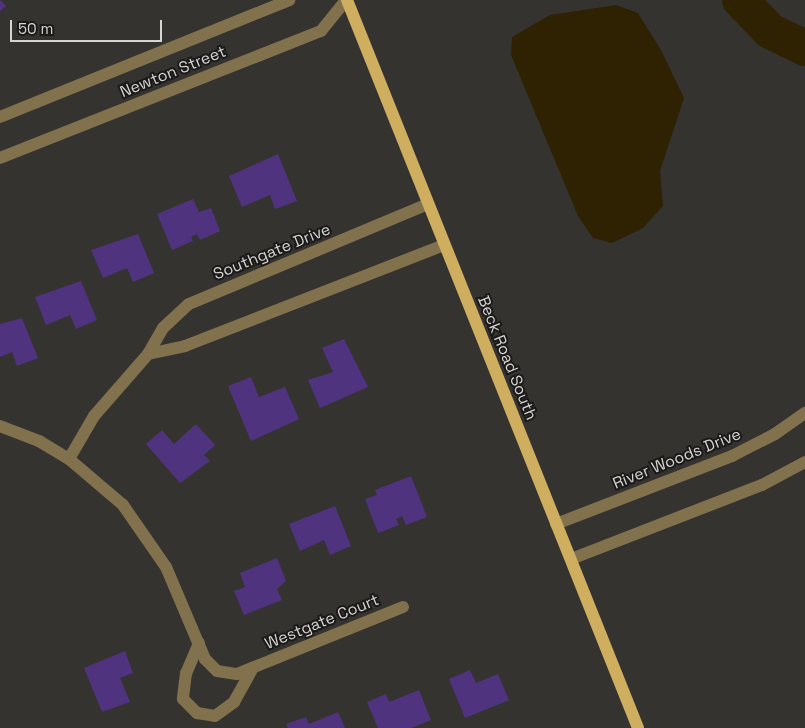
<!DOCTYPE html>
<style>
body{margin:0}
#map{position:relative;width:805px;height:728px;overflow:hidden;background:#343330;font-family:"Space Grotesk",sans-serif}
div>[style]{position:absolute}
.water>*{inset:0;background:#2e2203}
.river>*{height:36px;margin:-18px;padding:0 18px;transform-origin:18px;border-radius:18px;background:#2e2203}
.building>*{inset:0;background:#50337f}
.minor>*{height:12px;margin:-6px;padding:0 6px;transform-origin:6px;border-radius:6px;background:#81714d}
.major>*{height:12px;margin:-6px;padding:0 6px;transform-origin:6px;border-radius:6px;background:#cfae60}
span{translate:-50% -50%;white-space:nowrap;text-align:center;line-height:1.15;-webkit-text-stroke:4px #1b1a19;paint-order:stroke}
.street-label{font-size:16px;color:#d6d5d4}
.scale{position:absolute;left:10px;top:20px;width:152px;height:22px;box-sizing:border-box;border:2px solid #d6d5d4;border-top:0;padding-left:6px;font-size:15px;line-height:18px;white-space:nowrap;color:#d6d5d4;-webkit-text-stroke:4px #1b1a19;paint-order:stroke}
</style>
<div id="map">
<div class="water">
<div style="clip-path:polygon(616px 5px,638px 13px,662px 52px,684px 98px,660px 171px,663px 206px,643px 228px,612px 243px,593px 238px,578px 216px,511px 55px,512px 37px,550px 15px)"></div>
</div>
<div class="river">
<div style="left:740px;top:0;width:43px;rotate:45.9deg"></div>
<div style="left:770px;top:31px;width:39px;rotate:26deg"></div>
</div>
<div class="building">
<div style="clip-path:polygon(0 0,6px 6px,0 11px)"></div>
<div style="clip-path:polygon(278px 154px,297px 201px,275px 209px,270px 195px,242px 207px,229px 176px)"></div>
<div style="clip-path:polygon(193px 199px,199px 212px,211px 208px,220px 231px,200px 240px,197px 234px,191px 237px,193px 241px,172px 250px,157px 214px)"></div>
<div style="clip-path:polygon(138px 234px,154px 273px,133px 282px,127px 268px,103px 278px,91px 250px)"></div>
<div style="clip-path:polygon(81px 281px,97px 320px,76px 329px,70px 315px,46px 325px,35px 297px)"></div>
<div style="clip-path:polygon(22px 318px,38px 358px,17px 366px,12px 352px,0 357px,0 324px)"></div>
<div style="clip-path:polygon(344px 339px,368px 387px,320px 408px,308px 380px,333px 372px,322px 348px)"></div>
<div style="clip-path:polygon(251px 377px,259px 397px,285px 387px,299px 419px,251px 441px,228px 386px)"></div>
<div style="clip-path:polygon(196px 424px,215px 445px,204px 455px,210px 461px,180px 483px,146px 444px,162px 430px,174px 444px)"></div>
<div style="clip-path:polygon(411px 476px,427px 517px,406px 525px,402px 516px,396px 519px,399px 525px,378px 533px,365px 499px,377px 495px,375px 490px)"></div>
<div style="clip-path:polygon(335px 506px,351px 546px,330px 555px,324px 540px,300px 551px,289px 524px)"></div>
<div style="clip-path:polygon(277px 558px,286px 581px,277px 589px,282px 600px,244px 615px,234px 591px,245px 587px,240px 573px)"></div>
<div style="clip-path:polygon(125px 651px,133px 673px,120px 678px,130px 702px,102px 712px,84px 668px)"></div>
<div style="clip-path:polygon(470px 670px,476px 683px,498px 674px,509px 700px,465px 718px,449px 679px)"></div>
<div style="clip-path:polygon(419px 690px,431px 720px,411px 728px,378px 728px,367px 702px,386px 694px,389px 702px)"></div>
<div style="clip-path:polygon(338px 712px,345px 728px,288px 728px,286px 724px,306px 717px,309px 724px)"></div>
</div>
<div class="minor">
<div style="left:0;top:117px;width:312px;rotate:-22deg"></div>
<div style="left:0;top:158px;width:345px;rotate:-21.6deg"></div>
<div style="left:321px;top:31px;width:40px;rotate:-51deg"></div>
<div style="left:148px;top:354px;width:38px;rotate:-12deg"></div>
<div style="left:185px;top:346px;width:278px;rotate:-21.3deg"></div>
<div style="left:0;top:426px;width:42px;rotate:21deg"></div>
<div style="left:39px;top:441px;width:35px;rotate:31deg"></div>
<div style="left:69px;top:459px;width:71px;rotate:40.4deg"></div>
<div style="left:123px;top:505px;width:75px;rotate:55.3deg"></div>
<div style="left:166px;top:567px;width:100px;rotate:67deg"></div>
<div style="left:205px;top:659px;width:17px;rotate:45deg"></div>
<div style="left:217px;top:671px;width:20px;rotate:9deg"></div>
<div style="left:237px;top:674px;width:179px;rotate:-22deg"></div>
<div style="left:69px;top:459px;width:50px;rotate:-59.8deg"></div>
<div style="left:94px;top:416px;width:82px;rotate:-48.9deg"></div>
<div style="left:148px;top:354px;width:30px;rotate:-60deg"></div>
<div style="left:163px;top:328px;width:35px;rotate:-43deg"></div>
<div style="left:189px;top:304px;width:259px;rotate:-22.7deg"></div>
<div style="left:556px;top:524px;width:189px;rotate:-21.1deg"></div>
<div style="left:732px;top:456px;width:48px;rotate:-27.1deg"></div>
<div style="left:775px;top:434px;width:37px;rotate:-35deg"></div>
<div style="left:571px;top:559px;width:205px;rotate:-21.2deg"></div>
<div style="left:762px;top:485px;width:49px;rotate:-28.1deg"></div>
<div style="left:199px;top:643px;width:33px;rotate:113deg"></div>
<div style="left:186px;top:673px;width:26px;rotate:97deg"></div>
<div style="left:183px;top:699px;width:20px;rotate:45deg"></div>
<div style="left:197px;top:713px;width:18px;rotate:9deg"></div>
<div style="left:215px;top:716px;width:24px;rotate:-36deg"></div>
<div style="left:234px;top:702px;width:39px;rotate:-61deg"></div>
</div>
<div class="major">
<div style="left:347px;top:0;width:784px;rotate:68.21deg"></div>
</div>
<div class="street-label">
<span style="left:173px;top:72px;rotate:-22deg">Newton Street</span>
<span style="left:272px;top:252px;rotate:-22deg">Southgate Drive</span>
<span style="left:507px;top:358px;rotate:68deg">Beck Road South</span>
<span style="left:677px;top:459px;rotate:-22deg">River Woods Drive</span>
<span style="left:322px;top:622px;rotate:-22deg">Westgate Court</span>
</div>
<div class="scale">50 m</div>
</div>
